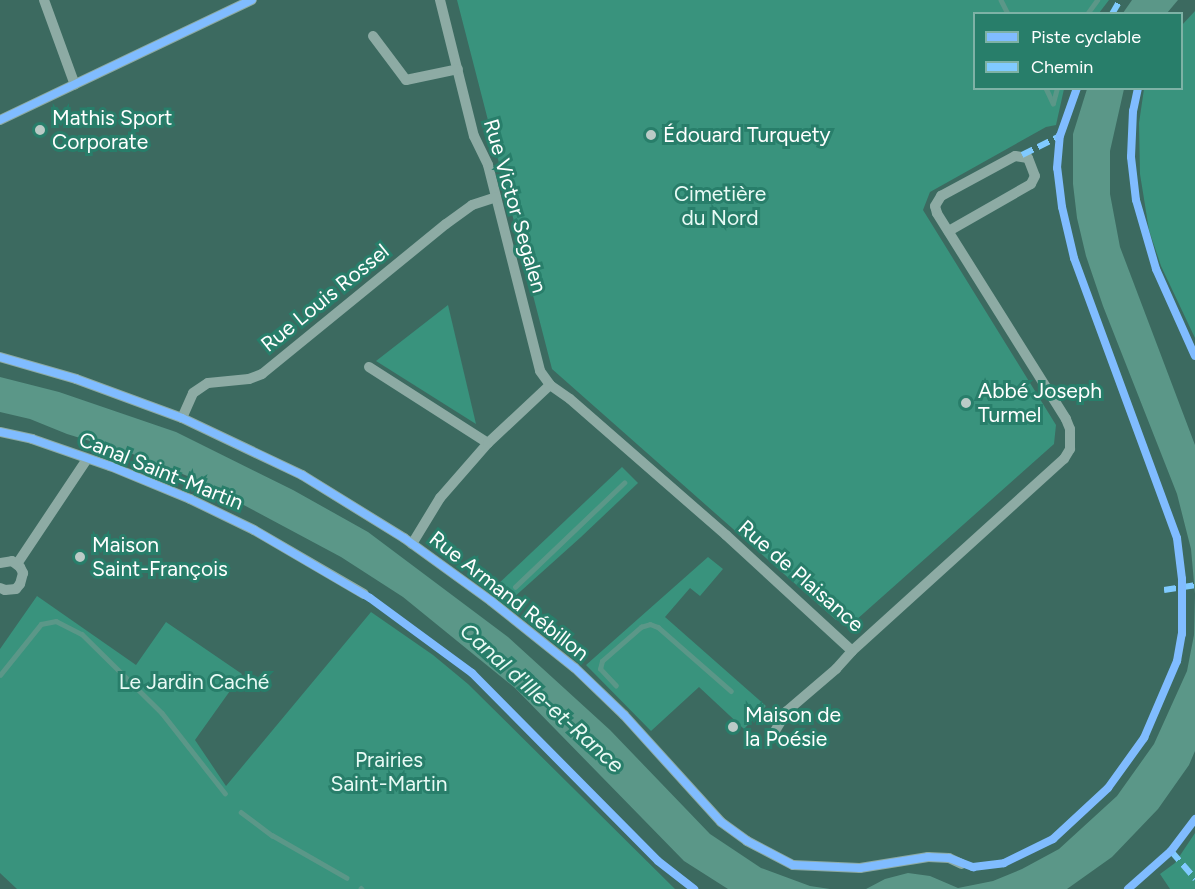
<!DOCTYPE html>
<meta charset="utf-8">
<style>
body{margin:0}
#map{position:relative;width:1195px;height:889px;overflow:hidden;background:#3c6a60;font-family:Figtree,sans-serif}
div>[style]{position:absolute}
.green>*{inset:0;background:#39937d}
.water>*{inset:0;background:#5b9788}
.stream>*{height:4.5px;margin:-2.25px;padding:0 2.25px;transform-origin:2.25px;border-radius:2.25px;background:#5b9788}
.minor>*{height:10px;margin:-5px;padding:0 5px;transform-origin:5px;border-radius:5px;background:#8daba4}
.quiet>*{height:6px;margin-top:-3px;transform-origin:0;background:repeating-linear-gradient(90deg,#80caff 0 12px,transparent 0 18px)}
.cycleway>*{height:8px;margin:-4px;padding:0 4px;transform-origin:4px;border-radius:4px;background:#80bcff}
.dots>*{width:16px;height:16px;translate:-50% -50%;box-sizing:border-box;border:3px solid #287e6a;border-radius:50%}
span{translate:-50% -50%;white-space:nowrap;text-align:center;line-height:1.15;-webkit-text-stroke:6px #287e6a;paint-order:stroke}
.poi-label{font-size:21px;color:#fff}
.left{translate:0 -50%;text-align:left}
.park-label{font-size:21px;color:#e8faf5}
.street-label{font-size:21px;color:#fff}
.water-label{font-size:22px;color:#eafaf5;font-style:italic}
.legend{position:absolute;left:973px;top:12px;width:210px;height:78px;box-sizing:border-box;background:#287e6a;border:2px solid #7eb2a6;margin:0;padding:8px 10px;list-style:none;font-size:18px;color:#fff}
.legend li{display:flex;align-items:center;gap:12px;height:30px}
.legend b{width:30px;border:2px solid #7eb2a6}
</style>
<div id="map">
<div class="green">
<div style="clip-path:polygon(457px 0,1109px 0,1099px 13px,974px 14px,974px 88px,1064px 89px,1056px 125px,1046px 127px,930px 192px,923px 210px,1056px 425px,1054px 444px,855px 621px,836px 620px,552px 369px)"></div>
<div style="clip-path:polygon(1195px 11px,1195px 338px,1161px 266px,1149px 230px,1140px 174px,1139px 123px,1144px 89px,1182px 88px,1182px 25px)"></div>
<div style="clip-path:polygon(448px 305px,476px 424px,376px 361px)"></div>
<div style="clip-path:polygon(622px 467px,638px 483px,581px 537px,512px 599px,495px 587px)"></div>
<div style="clip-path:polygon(708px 557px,723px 569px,700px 596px,690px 588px,665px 617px,766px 706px,744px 729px,699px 687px,651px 731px,586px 665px)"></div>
<div style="clip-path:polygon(37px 596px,136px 665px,166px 622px,242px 674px,195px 740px,226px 786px,371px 612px,433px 655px,468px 684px,675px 889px,17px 889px,0 873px,0 649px)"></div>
<div style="clip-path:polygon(1195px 833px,1195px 889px,1170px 889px,1160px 874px,1175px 863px)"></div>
</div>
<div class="water">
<div style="clip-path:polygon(1132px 0,1178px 0,1167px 13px,1123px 13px)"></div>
<div style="clip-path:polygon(1087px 89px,1124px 89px,1110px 151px,1110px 194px,1120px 247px,1195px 445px,1195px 751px,1189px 765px,1158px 809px,1112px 857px,1067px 889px,866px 889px,885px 879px,908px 873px,930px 876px,958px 888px,993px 881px,1022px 869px,1059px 849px,1117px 796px,1154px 744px,1187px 671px,1194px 635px,1195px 594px,1191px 549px,1177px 494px,1103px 306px,1086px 256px,1077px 218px,1073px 184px,1073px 134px)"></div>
<div style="clip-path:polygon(0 377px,59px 392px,176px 432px,293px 490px,368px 532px,508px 637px,610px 730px,710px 834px,761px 868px,810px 886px,830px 889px,728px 889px,684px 861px,515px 688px,403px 597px,341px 557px,197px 480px,139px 456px,67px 434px,30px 419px,0 412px)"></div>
</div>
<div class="stream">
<div style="left:1001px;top:0;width:16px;rotate:63deg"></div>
<div style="left:1087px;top:14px;width:17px;rotate:-54deg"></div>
<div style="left:1046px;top:88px;width:17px;rotate:65deg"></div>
<div style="left:1053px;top:103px;width:16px;rotate:-75deg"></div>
<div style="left:515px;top:587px;width:151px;rotate:-43.7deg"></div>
<div style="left:0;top:675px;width:65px;rotate:-51.2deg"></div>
<div style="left:41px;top:624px;width:15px;rotate:-11deg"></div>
<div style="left:56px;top:621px;width:29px;rotate:27deg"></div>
<div style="left:82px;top:634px;width:112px;rotate:44.6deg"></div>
<div style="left:162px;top:713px;width:102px;rotate:51.8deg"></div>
<div style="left:616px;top:686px;width:23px;rotate:-133deg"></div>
<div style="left:600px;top:669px;width:8px;rotate:-76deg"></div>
<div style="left:602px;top:661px;width:52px;rotate:-41.1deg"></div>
<div style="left:641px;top:627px;width:9px;rotate:-18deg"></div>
<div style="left:650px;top:624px;width:9px;rotate:21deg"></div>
<div style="left:658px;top:627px;width:97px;rotate:41.2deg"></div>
<div style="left:241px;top:812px;width:39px;rotate:37deg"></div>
<div style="left:272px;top:835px;width:86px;rotate:29.8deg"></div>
<div style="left:361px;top:888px;width:1px;rotate:45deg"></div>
</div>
<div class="minor">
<div style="left:44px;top:0;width:90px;rotate:70deg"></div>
<div style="left:440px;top:0;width:140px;rotate:76deg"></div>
<div style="left:474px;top:136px;width:32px;rotate:64deg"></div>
<div style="left:488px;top:165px;width:212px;rotate:75.8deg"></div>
<div style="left:540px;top:371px;width:17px;rotate:54deg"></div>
<div style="left:373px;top:36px;width:55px;rotate:53.1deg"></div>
<div style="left:406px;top:80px;width:53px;rotate:-11.9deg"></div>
<div style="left:0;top:120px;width:279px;rotate:-25.5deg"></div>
<div style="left:0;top:357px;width:79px;rotate:16.1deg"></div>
<div style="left:76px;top:379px;width:113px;rotate:20.2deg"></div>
<div style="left:182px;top:418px;width:133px;rotate:25.4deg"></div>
<div style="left:302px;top:475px;width:120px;rotate:31.7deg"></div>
<div style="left:404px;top:538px;width:107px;rotate:35.9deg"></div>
<div style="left:491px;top:601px;width:107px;rotate:38.6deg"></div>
<div style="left:575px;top:668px;width:68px;rotate:43.8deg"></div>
<div style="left:624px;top:715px;width:144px;rotate:47.8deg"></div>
<div style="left:721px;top:822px;width:32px;rotate:36deg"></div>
<div style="left:747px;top:841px;width:52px;rotate:27.6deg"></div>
<div style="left:793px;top:865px;width:67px;rotate:2.6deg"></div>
<div style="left:860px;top:868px;width:69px;rotate:-9.2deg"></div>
<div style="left:928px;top:857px;width:21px;rotate:3deg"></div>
<div style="left:949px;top:858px;width:14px;rotate:25deg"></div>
<div style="left:369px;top:367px;width:141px;rotate:32.6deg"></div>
<div style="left:182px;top:418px;width:27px;rotate:-66deg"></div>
<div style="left:193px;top:393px;width:18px;rotate:-34deg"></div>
<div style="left:208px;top:383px;width:41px;rotate:-5.6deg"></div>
<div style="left:249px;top:379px;width:14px;rotate:-21deg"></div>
<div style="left:262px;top:374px;width:237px;rotate:-39.2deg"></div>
<div style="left:446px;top:224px;width:32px;rotate:-36deg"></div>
<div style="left:472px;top:205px;width:25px;rotate:-18deg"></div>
<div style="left:0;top:432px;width:33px;rotate:12deg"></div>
<div style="left:32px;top:439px;width:83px;rotate:19.1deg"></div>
<div style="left:110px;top:466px;width:87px;rotate:22.4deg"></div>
<div style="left:190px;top:499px;width:71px;rotate:25.8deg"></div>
<div style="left:254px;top:530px;width:127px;rotate:30.2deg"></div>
<div style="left:412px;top:544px;width:54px;rotate:-58.7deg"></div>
<div style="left:440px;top:498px;width:73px;rotate:-48.9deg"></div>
<div style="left:488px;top:443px;width:85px;rotate:-43.1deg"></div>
<div style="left:550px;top:385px;width:24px;rotate:35deg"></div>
<div style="left:570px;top:399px;width:207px;rotate:41.1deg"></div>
<div style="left:726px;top:535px;width:171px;rotate:42.6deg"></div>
<div style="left:852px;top:651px;width:286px;rotate:-42.2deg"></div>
<div style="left:1064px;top:459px;width:12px;rotate:-59deg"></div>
<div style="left:1070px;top:449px;width:20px;rotate:-90deg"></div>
<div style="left:1070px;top:429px;width:11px;rotate:-112deg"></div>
<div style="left:1066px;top:419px;width:243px;rotate:-122.1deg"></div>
<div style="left:937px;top:213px;width:7px;rotate:-106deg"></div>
<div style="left:935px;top:206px;width:12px;rotate:-59deg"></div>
<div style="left:941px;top:196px;width:84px;rotate:-28.4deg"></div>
<div style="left:1015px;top:156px;width:13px;rotate:9deg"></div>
<div style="left:1028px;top:158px;width:19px;rotate:69deg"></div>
<div style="left:1035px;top:176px;width:9px;rotate:117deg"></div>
<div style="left:1031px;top:184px;width:95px;rotate:150.2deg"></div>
<div style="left:0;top:563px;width:12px;rotate:-9deg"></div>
<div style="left:12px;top:561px;width:10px;rotate:37deg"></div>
<div style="left:20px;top:567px;width:7px;rotate:63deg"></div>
<div style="left:23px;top:573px;width:11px;rotate:105deg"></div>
<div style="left:20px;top:584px;width:6px;rotate:129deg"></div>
<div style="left:16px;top:589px;width:11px;rotate:175deg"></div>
<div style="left:5px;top:590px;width:5px;rotate:-158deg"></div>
<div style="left:17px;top:564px;width:126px;rotate:-56.3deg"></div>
<div style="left:772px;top:736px;width:29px;rotate:-59deg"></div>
<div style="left:787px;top:711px;width:65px;rotate:-40.6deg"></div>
<div style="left:836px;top:669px;width:24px;rotate:-48deg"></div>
</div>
<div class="quiet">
<div style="left:1112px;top:14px;width:16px;rotate:-60deg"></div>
<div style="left:1022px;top:155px;width:42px;rotate:-26.6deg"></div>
<div style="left:1164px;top:590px;width:31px;rotate:-9deg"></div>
<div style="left:1171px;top:851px;width:37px;rotate:49deg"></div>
</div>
<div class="cycleway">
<div style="left:1138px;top:88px;width:24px;rotate:102deg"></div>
<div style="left:1133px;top:111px;width:46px;rotate:92.5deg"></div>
<div style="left:1131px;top:157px;width:43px;rotate:83.4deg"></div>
<div style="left:1136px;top:200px;width:72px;rotate:73.8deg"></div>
<div style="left:1156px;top:269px;width:95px;rotate:65.9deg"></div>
<div style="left:0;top:120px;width:279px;rotate:-25.5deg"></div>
<div style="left:0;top:357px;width:79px;rotate:16.1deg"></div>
<div style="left:76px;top:379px;width:113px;rotate:20.2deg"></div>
<div style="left:182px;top:418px;width:133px;rotate:25.4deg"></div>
<div style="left:302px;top:475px;width:120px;rotate:31.7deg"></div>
<div style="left:404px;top:538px;width:107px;rotate:35.9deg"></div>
<div style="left:491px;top:601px;width:107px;rotate:38.6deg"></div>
<div style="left:575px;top:668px;width:68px;rotate:43.8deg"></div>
<div style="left:624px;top:715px;width:144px;rotate:47.8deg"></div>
<div style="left:721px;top:822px;width:32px;rotate:36deg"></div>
<div style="left:747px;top:841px;width:52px;rotate:27.6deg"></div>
<div style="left:793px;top:865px;width:67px;rotate:2.6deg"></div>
<div style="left:860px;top:868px;width:69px;rotate:-9.2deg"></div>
<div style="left:928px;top:857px;width:21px;rotate:3deg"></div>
<div style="left:949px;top:858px;width:26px;rotate:21deg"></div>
<div style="left:973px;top:867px;width:31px;rotate:-7deg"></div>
<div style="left:1004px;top:863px;width:55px;rotate:-26.1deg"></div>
<div style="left:1053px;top:839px;width:75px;rotate:-42.8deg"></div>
<div style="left:1108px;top:788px;width:62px;rotate:-54.2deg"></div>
<div style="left:1144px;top:738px;width:84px;rotate:-66.8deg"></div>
<div style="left:1177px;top:661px;width:27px;rotate:-80deg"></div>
<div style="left:1182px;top:634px;width:55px;rotate:-90deg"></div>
<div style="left:1182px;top:579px;width:41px;rotate:-97deg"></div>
<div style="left:1177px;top:538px;width:298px;rotate:-110.2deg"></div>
<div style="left:1074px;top:258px;width:52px;rotate:-103.2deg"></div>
<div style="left:1062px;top:207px;width:39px;rotate:-97deg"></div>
<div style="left:1057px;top:168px;width:32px;rotate:-85deg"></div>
<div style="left:1060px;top:136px;width:51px;rotate:-70.5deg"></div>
<div style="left:0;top:432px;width:33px;rotate:12deg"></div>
<div style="left:32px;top:439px;width:83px;rotate:19.1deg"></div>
<div style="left:110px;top:466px;width:87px;rotate:22.4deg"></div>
<div style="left:190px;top:499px;width:71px;rotate:25.8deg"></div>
<div style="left:254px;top:530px;width:134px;rotate:30.4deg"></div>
<div style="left:370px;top:598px;width:127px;rotate:36.3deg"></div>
<div style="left:472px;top:673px;width:264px;rotate:45.3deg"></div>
<div style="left:658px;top:861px;width:46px;rotate:37.9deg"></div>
<div style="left:1128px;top:889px;width:57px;rotate:-41.5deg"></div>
<div style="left:1171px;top:851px;width:40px;rotate:-53deg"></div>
</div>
<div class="dots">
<div style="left:40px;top:130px;background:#bbcbc7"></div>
<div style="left:651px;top:135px;background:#bbcbc7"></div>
<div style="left:966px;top:403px;background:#bbcbc7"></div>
<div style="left:80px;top:557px;background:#bbcbc7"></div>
<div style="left:733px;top:727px;background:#bbcbc7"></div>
</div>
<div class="poi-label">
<span class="left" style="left:52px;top:130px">Mathis Sport<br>Corporate</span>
<span class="left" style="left:663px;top:135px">Édouard Turquety</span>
<span class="left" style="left:978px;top:403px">Abbé Joseph<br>Turmel</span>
<span class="left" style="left:92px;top:557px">Maison<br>Saint-François</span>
<span class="left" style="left:745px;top:727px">Maison de<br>la Poésie</span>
</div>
<div class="park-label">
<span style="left:720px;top:206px">Cimetière<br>du Nord</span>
<span style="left:194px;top:682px">Le Jardin Caché</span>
<span style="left:389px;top:772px">Prairies<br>Saint-Martin</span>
</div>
<div class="street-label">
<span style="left:515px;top:206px;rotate:74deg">Rue Victor Segalen</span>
<span style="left:325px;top:298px;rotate:-39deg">Rue Louis Rossel</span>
<span style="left:161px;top:471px;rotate:22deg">Canal Saint-Martin</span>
<span style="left:801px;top:576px;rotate:41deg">Rue de Plaisance</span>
<span style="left:509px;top:596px;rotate:38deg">Rue Armand Rébillon</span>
</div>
<div class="water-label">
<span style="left:542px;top:698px;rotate:42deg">Canal d'Ille-et-Rance</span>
</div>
<ul class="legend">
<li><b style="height:8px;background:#80bcff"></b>Piste cyclable</li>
<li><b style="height:8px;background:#80caff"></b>Chemin</li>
</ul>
</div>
